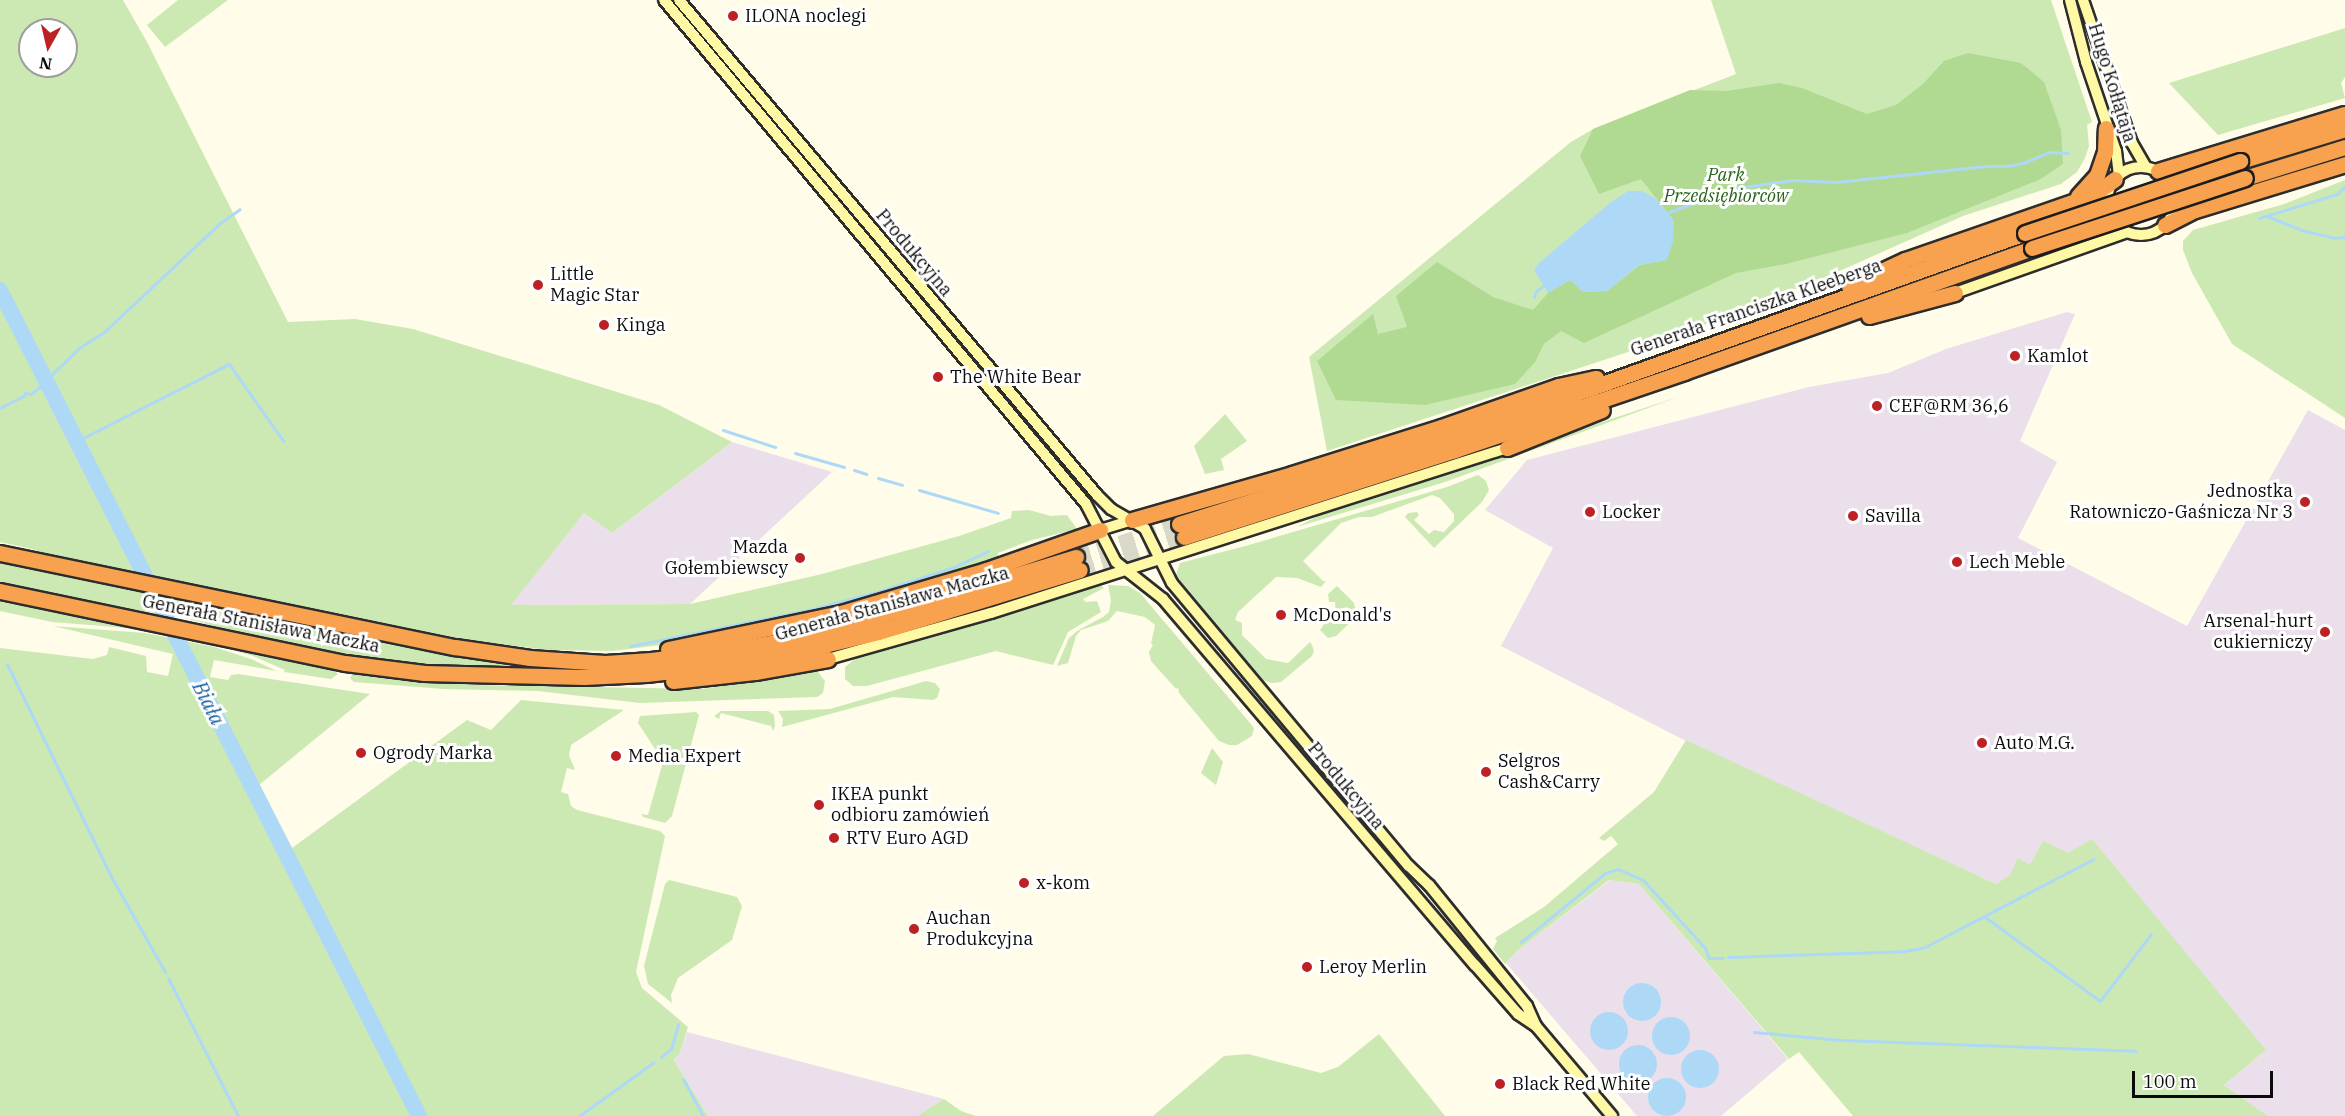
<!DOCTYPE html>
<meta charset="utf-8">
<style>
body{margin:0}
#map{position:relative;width:2345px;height:1116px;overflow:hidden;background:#fffce9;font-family:"IBM Plex Serif",serif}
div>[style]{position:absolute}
.industrial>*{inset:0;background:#eadfeb}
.green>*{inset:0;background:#cde9b3}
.forest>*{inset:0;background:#b0da92}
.water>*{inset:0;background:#add9f7}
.round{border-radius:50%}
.stream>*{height:3px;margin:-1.5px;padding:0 1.5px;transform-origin:1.5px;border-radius:1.5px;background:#add9f7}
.river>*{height:16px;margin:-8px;padding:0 8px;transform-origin:8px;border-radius:8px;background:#add9f7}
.highway-tunnel>*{height:15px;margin-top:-7.5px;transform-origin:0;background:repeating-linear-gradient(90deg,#dad8c8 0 15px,transparent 0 23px)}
.roads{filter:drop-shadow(2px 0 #2d2d2d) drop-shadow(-2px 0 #2d2d2d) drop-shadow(0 2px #2d2d2d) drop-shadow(0 -2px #2d2d2d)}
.secondary>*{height:10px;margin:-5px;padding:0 5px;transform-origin:5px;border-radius:5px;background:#fff8a4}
.secondary>.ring{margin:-5px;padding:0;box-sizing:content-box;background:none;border:10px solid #fff8a4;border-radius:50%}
.highway>*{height:15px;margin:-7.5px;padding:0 7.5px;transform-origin:7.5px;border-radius:7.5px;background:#f8a24f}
.bridges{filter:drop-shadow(2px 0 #1c1c1c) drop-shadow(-2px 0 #1c1c1c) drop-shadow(0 2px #1c1c1c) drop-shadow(0 -2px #1c1c1c)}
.highway-bridge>*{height:15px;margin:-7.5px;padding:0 7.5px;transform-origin:7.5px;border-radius:7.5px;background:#f8a24f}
.dots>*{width:16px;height:16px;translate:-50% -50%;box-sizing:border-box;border:3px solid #fff;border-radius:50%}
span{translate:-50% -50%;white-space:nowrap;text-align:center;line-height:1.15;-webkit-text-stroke:6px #fff;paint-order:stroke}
.poi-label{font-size:18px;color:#0b0b0b}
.left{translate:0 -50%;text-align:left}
.right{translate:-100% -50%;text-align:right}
.street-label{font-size:18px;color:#0b0b0b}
.park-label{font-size:18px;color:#27631b;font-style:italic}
.water-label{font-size:20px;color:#135c9e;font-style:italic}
.north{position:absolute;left:18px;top:18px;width:60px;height:60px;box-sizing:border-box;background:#fff;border:2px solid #9d9d9d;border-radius:50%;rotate:188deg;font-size:16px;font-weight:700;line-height:24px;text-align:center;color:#0b0b0b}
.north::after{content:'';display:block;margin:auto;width:21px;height:27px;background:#bd2123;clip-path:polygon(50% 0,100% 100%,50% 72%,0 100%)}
.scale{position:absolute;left:2132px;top:1071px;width:141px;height:27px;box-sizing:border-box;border:3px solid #0b0b0b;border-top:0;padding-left:8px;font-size:18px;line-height:21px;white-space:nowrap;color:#0b0b0b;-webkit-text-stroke:4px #fff;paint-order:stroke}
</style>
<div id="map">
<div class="industrial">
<div style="clip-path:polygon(2067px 312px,2075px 314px,2020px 441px,2057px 462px,2018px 538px,2187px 626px,2308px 410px,2345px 430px,2345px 1116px,2268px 1116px,2224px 1085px,2266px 1050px,2068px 853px,2030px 865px,1996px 884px,1684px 740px,1501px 646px,1553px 548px,1485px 510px,1527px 460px,1809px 387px,1888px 373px,1946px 349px)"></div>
<div style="clip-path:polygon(732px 442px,832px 472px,690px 604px,510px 605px,584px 513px,612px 533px)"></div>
<div style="clip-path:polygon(1610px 880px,1639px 884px,1788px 1059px,1721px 1116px,1637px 1116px,1506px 963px,1518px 950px)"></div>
<div style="clip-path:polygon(687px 1032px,944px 1099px,917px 1116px,708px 1116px,674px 1060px,680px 1053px)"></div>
</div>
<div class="green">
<div style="clip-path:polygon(evenodd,0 0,123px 0,147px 42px,288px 322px,355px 319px,413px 329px,659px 405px,732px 442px,612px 533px,584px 513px,511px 605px,690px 604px,822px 574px,959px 536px,1011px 518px,1012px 511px,1029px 510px,1051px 516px,1067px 515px,1077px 529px,1032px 540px,998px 553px,998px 556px,976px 567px,870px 599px,670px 644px,612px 651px,547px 650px,462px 639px,337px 613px,268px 604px,127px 570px,126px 574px,84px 566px,32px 549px,0 542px,0 0,30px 30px,66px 30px,66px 66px,30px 66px,30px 30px)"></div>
<div style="clip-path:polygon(178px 0,228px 0,165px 47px,147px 25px)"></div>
<div style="clip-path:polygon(1711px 0,2051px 0,2092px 122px,2087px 125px,2089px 146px,2085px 158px,2077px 172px,2061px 184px,1963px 216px,1815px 282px,1758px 302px,1683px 334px,1327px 451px,1309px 357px,1571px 142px,1593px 129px,1736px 74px)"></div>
<div style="clip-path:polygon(2345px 28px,2345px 77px,2341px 83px,2345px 98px,2218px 135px,2169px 83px)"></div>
<div style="clip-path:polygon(2345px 180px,2345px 418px,2232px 344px,2192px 273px,2183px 250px,2183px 241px,2193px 230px,2284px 204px)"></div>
<div style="clip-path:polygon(1681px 396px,1445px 482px,1297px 527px,1320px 515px)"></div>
<div style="clip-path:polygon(1225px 414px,1247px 441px,1221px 459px,1224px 470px,1205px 474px,1194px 446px)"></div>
<div style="clip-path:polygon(1478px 475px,1486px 481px,1489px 490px,1482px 502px,1434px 548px,1405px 517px,1408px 513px,1417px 512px,1419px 515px,1414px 520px,1429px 534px,1434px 530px,1444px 532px,1454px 521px,1454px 514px,1440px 498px,1432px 495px,1372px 517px,1359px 517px,1341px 523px,1303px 561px,1323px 581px,1326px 581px,1321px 587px,1297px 578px,1276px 577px,1238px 612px,1235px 620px,1242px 623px,1242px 635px,1266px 659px,1288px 663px,1310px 642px,1312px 645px,1314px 651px,1312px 656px,1281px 682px,1272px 683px,1263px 680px,1176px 575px,1180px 563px,1249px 545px,1447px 487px)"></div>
<div style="clip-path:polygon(0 560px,203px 602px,209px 609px,230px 614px,238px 609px,462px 655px,537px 666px,610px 668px,572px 671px,460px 668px,331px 653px,259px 639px,182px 617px,68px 599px,0 584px)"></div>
<div style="clip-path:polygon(1101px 585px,1104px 588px,1083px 599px,1086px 602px,1097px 601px,1101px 612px,1068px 632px,1053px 665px,996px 651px,867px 686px,853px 686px,845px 679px,845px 667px,855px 659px)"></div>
<div style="clip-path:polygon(1108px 585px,1128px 586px,1140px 593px,1250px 723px,1254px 728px,1252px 736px,1237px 745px,1229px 745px,1219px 741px,1179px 693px,1178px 688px,1176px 689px,1151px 661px,1149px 652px,1153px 645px,1151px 644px,1155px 625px,1145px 617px,1117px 611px,1108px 621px,1081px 630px,1076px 636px,1068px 663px,1057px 666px,1069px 638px,1077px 631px,1103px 617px,1109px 612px,1111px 600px)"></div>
<div style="clip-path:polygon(1337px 586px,1354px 603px,1357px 616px,1336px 636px,1328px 638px,1320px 630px,1331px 614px,1336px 613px,1335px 602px,1329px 602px,1328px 594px)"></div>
<div style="clip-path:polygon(0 602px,90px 616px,140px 629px,52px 622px,0 611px)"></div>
<div style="clip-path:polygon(53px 626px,145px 633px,214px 647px,251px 659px,277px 671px,214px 660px,210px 677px,228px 680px,231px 675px,238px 674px,370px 694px,259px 785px,292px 848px,467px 720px,491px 730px,521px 700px,624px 710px,571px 745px,569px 755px,575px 770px,567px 768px,561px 792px,568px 794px,571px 806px,577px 810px,660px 831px,665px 836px,636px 972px,642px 988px,688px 1027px,680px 1053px,674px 1060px,708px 1116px,0 1116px,0 648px,93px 659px,107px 655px,109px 647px,146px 656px,147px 672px,168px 676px,173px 654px)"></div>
<div style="clip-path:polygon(218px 645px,333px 670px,338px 674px,331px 679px,284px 672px,285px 670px,253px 656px)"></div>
<div style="clip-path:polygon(805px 669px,818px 672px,825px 681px,823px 693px,817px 697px,640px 703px,538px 691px,443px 689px,354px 682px,350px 678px,353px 673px,473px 685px,702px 689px,761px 680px)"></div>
<div style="clip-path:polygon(926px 681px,935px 683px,940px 689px,937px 698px,933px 700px,893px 697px,782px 727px,783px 719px,778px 711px,830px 709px)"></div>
<div style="clip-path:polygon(721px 711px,768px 711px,774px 715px,775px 726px,773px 731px,771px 726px,721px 713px,719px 719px,714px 716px)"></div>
<div style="clip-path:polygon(696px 712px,699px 715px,672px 816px,665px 823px,643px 817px,641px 814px,648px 815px,665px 755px,657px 752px,638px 723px,640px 716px)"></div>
<div style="clip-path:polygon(1686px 740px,1996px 884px,2010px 875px,2018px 858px,2030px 865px,2043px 841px,2068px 853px,2092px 839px,2266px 1050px,2224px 1085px,2268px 1116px,1853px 1116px,1799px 1052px,1789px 1059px,1639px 884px,1609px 880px,1518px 950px,1505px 964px,1493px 949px,1497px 941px,1495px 938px,1544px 907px,1618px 844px,1611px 836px,1604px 841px,1599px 838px,1654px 792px)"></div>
<div style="clip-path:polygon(1212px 748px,1223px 762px,1216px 785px,1201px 773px)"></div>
<div style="clip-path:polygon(669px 880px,737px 897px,742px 906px,732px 940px,678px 978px,671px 995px,672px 1003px,648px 984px,644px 966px,665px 884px)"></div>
<div style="clip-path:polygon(1379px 1034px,1445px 1116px,1153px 1116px,1224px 1056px,1248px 1054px,1321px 1073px,1338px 1067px)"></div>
<div style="clip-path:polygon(944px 1099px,961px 1111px,976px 1116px,917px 1116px)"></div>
</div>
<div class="forest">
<div style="clip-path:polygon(1968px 53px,2021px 63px,2044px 82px,2061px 130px,2063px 164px,2041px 179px,1907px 233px,1786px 264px,1736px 273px,1584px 343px,1561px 331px,1544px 344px,1535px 362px,1515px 384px,1425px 405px,1336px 400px,1317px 361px,1373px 314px,1378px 334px,1407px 327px,1396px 296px,1437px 262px,1493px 297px,1533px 310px,1548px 293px,1570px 280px,1583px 292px,1607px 291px,1640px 265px,1667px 260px,1674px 221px,1641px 179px,1599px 194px,1580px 156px,1593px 129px,1690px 90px,1726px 91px,1779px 83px,1802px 88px,1867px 114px,1896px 105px,1923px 84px,1944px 61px)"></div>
</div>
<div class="water">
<div style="clip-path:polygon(1628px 191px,1642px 191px,1655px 198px,1674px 221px,1673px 241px,1667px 260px,1639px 265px,1607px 291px,1583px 292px,1570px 280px,1548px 293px,1534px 270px,1539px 263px,1610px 203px)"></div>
<div class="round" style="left:1623px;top:983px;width:38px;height:38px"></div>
<div class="round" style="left:1590px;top:1012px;width:38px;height:38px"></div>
<div class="round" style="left:1652px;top:1017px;width:38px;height:38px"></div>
<div class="round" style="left:1619px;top:1045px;width:38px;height:38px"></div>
<div class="round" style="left:1681px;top:1050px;width:38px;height:38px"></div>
<div class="round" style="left:1648px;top:1078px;width:38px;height:38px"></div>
</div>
<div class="stream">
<div style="left:1664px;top:214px;width:72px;rotate:-20.5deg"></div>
<div style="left:1731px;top:189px;width:62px;rotate:-8.4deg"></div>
<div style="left:1792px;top:180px;width:45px;rotate:2.5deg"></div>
<div style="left:1837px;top:182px;width:150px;rotate:-6.1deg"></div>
<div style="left:1986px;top:166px;width:21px"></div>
<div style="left:2007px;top:166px;width:16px;rotate:-11deg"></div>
<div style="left:2023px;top:163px;width:28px;rotate:-23deg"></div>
<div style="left:2049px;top:152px;width:19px;rotate:3deg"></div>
<div style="left:2267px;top:216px;width:37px;rotate:22deg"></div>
<div style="left:2301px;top:230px;width:35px;rotate:13deg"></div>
<div style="left:2335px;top:238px;width:10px;rotate:-6deg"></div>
<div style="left:2259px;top:218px;width:82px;rotate:-17.1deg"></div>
<div style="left:2337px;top:194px;width:11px;rotate:-45deg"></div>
<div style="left:1534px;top:297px;width:6px;rotate:-72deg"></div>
<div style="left:1536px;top:291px;width:11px;rotate:-34deg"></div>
<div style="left:46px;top:380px;width:46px;rotate:-44.1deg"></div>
<div style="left:79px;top:348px;width:30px;rotate:-33deg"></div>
<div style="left:104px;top:332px;width:159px;rotate:-43.2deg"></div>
<div style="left:220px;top:223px;width:24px;rotate:-35deg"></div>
<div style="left:0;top:408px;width:27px;rotate:-27deg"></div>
<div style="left:24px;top:396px;width:3px;rotate:-72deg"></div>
<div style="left:25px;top:393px;width:6px;rotate:9deg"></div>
<div style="left:31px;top:394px;width:11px;rotate:-41deg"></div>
<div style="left:39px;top:387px;width:9px;rotate:-18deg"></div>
<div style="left:723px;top:430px;width:55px;rotate:18.1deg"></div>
<div style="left:77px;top:441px;width:170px;rotate:-26.9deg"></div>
<div style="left:229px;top:364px;width:95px;rotate:54.8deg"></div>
<div style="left:795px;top:453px;width:51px;rotate:15.9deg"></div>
<div style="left:854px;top:470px;width:13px;rotate:18deg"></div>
<div style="left:878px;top:478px;width:25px;rotate:16deg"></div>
<div style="left:919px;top:490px;width:82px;rotate:16.2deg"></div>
<div style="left:630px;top:646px;width:183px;rotate:-11.4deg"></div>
<div style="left:809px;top:610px;width:73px;rotate:-15deg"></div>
<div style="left:880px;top:591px;width:78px;rotate:-18deg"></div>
<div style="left:954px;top:567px;width:38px;rotate:-25deg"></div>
<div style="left:7px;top:664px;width:241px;rotate:63.9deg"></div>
<div style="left:113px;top:880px;width:106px;rotate:60.5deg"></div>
<div style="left:1985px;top:917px;width:142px;rotate:36.1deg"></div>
<div style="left:2100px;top:1001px;width:84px;rotate:-52.7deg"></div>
<div style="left:1521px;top:942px;width:109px;rotate:-39.4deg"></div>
<div style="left:1605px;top:873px;width:14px;rotate:-17deg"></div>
<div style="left:1618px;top:869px;width:27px;rotate:24deg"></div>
<div style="left:1643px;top:880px;width:92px;rotate:47.6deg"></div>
<div style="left:1705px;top:948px;width:11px;rotate:68deg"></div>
<div style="left:1709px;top:958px;width:14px"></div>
<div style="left:1728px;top:957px;width:177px;rotate:-1.9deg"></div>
<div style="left:1905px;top:951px;width:20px;rotate:-11deg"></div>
<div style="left:1925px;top:947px;width:190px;rotate:-27.6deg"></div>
<div style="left:168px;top:978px;width:155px;rotate:63.1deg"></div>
<div style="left:1754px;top:1032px;width:87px;rotate:5.3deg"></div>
<div style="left:1841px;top:1040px;width:295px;rotate:2.1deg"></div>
<div style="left:661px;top:1057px;width:13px;rotate:-39deg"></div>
<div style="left:671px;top:1049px;width:26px;rotate:-74deg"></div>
<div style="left:683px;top:1079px;width:42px;rotate:61.6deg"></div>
<div style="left:579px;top:1116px;width:92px;rotate:-35.8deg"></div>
</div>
<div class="river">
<div style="left:0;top:290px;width:926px;rotate:63.1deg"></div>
</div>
<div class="highway-tunnel">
<div style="left:1076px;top:557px;width:108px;rotate:-17.8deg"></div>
<div style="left:1080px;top:570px;width:109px;rotate:-17.6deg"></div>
</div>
<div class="roads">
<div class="secondary">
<div style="left:664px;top:0;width:657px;rotate:50.06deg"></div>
<div style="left:1086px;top:504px;width:65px;rotate:62.7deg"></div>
<div style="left:1116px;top:562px;width:60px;rotate:38.2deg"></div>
<div style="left:1163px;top:599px;width:481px;rotate:49.6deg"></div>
<div style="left:1475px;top:965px;width:65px;rotate:48.7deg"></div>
<div style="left:1518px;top:1014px;width:22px;rotate:34deg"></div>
<div style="left:679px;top:0;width:648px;rotate:49.82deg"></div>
<div style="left:1097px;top:495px;width:20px;rotate:45deg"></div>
<div style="left:1111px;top:509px;width:39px;rotate:30deg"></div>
<div style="left:1145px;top:529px;width:60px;rotate:63.4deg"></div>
<div style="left:1172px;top:583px;width:369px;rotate:50.1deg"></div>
<div style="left:1409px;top:866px;width:28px;rotate:44deg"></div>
<div style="left:1429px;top:885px;width:156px;rotate:51deg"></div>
<div style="left:1527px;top:1006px;width:22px;rotate:66deg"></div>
<div style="left:1536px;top:1026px;width:118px;rotate:49.8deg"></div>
<div style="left:2070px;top:0;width:64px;rotate:75.5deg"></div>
<div style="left:2086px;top:62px;width:94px;rotate:71.4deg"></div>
<div style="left:2116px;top:151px;width:24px;rotate:83deg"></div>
<div style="left:2083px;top:0;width:151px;rotate:71.1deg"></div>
<div style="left:2132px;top:143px;width:28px;rotate:60deg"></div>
<div class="ring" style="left:2107px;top:167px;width:58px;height:58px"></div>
<div style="left:1955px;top:293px;width:182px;rotate:-19.5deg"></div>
<div style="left:1100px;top:530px;width:34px;rotate:-17deg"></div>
<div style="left:828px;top:659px;width:169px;rotate:-15.8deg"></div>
<div style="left:991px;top:613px;width:542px;rotate:-17.73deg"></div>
</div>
<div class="highway">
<div style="left:2240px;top:161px;width:110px;rotate:-16.9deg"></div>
<div style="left:2158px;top:171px;width:195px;rotate:-17deg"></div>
<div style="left:2245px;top:178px;width:105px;rotate:-17.2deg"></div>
<div style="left:2078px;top:196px;width:28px;rotate:-48deg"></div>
<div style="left:2097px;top:175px;width:24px;rotate:-71deg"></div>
<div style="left:2105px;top:152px;width:24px;rotate:-88deg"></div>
<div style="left:2165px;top:225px;width:34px;rotate:-27deg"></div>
<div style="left:2195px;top:210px;width:157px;rotate:-17deg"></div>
<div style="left:1849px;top:286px;width:62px;rotate:-24.9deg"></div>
<div style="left:1905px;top:260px;width:199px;rotate:-19.1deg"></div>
<div style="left:2093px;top:195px;width:27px;rotate:-36deg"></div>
<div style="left:1869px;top:316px;width:89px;rotate:-15deg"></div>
<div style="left:1507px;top:448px;width:102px;rotate:-21.8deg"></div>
<div style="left:1132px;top:520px;width:166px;rotate:-16deg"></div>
<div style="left:1292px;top:474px;width:156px;rotate:-17.5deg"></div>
<div style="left:1441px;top:427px;width:124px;rotate:-19.3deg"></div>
<div style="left:1558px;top:386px;width:39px;rotate:-12deg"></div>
<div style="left:1179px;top:524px;width:261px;rotate:-17.4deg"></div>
<div style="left:1428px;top:446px;width:634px;rotate:-19.64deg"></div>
<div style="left:1184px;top:537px;width:285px;rotate:-17.8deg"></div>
<div style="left:1455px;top:450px;width:242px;rotate:-18.8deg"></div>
<div style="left:1684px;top:372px;width:369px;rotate:-19.6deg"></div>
<div style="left:0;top:553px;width:465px;rotate:11.7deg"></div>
<div style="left:455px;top:647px;width:76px;rotate:8.3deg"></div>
<div style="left:530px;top:658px;width:75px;rotate:3.8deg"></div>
<div style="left:605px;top:663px;width:46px;rotate:-3.7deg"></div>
<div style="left:651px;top:660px;width:76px;rotate:-6.8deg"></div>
<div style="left:726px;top:651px;width:73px;rotate:-10.2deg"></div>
<div style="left:798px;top:638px;width:82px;rotate:-14.9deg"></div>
<div style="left:877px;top:617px;width:208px;rotate:-16.8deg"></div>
<div style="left:0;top:591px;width:352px;rotate:11.8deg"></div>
<div style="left:345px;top:663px;width:80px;rotate:7.2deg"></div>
<div style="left:424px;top:673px;width:160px;rotate:1.4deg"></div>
<div style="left:584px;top:677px;width:62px;rotate:-2.8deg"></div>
<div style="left:646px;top:674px;width:71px;rotate:-6.4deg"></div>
<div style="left:717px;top:666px;width:71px;rotate:-9.7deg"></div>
<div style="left:787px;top:654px;width:94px;rotate:-13.6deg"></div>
<div style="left:878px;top:632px;width:211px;rotate:-17.1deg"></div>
<div style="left:668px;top:649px;width:177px;rotate:-11.8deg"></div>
<div style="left:841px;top:613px;width:151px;rotate:-16.5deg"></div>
<div style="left:986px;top:570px;width:121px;rotate:-19.3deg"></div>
<div style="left:673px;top:681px;width:82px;rotate:-6.3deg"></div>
<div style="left:755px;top:672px;width:74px;rotate:-10.1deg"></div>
</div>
</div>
<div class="bridges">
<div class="highway-bridge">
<div style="left:2025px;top:233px;width:227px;rotate:-18.5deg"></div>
<div style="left:2032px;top:248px;width:224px;rotate:-18.2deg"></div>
</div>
</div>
<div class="dots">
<div style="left:733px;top:16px;background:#bd2123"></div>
<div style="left:538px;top:285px;background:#bd2123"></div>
<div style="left:604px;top:325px;background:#bd2123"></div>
<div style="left:2015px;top:356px;background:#bd2123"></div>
<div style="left:938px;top:377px;background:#bd2123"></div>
<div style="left:1877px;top:406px;background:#bd2123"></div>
<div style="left:2305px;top:502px;background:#bd2123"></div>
<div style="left:1590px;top:512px;background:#bd2123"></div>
<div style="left:1853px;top:516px;background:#bd2123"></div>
<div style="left:800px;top:558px;background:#bd2123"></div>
<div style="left:1957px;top:562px;background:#bd2123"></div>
<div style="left:1281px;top:615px;background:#bd2123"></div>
<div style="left:2325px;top:632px;background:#bd2123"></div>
<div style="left:1982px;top:743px;background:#bd2123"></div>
<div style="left:361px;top:753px;background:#bd2123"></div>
<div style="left:616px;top:756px;background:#bd2123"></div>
<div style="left:1486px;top:772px;background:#bd2123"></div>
<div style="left:819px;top:805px;background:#bd2123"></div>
<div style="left:834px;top:838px;background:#bd2123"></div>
<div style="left:1024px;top:883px;background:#bd2123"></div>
<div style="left:914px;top:929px;background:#bd2123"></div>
<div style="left:1307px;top:967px;background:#bd2123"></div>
<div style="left:1500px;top:1084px;background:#bd2123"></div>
</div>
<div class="poi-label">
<span class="left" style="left:745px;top:16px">ILONA noclegi</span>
<span class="left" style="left:550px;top:285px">Little<br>Magic Star</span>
<span class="left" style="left:616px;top:325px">Kinga</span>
<span class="left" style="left:2027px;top:356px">Kamlot</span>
<span class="left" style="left:950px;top:377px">The White Bear</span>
<span class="left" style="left:1889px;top:406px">CEF@RM 36,6</span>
<span class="right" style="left:2293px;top:502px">Jednostka<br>Ratowniczo-Gaśnicza Nr 3</span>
<span class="left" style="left:1602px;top:512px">Locker</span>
<span class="left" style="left:1865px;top:516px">Savilla</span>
<span class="right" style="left:788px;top:558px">Mazda<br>Gołembiewscy</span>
<span class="left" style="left:1969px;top:562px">Lech Meble</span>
<span class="left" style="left:1293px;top:615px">McDonald's</span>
<span class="right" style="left:2313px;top:632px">Arsenal-hurt<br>cukierniczy</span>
<span class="left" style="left:1994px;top:743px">Auto M.G.</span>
<span class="left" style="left:373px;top:753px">Ogrody Marka</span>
<span class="left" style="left:628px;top:756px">Media Expert</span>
<span class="left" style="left:1498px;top:772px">Selgros<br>Cash&amp;Carry</span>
<span class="left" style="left:831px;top:805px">IKEA punkt<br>odbioru zamówień</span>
<span class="left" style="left:846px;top:838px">RTV Euro AGD</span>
<span class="left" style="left:1036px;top:883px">x-kom</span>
<span class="left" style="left:926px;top:929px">Auchan<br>Produkcyjna</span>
<span class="left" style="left:1319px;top:967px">Leroy Merlin</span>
<span class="left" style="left:1512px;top:1084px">Black Red White</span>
</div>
<div class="street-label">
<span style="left:2112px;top:83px;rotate:73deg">Hugo Kołłątaja</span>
<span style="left:914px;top:253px;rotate:50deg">Produkcyjna</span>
<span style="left:1756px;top:308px;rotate:-19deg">Generała Franciszka Kleeberga</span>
<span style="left:892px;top:604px;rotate:-15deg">Generała Stanisława Maczka</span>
<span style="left:261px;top:624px;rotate:11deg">Generała Stanisława Maczka</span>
<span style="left:1346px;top:786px;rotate:50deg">Produkcyjna</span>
</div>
<div class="park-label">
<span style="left:1726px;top:186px">Park<br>Przedsiębiorców</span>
</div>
<div class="water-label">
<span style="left:209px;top:703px;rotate:63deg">Biała</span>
</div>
<div class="north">N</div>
<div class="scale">100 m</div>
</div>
